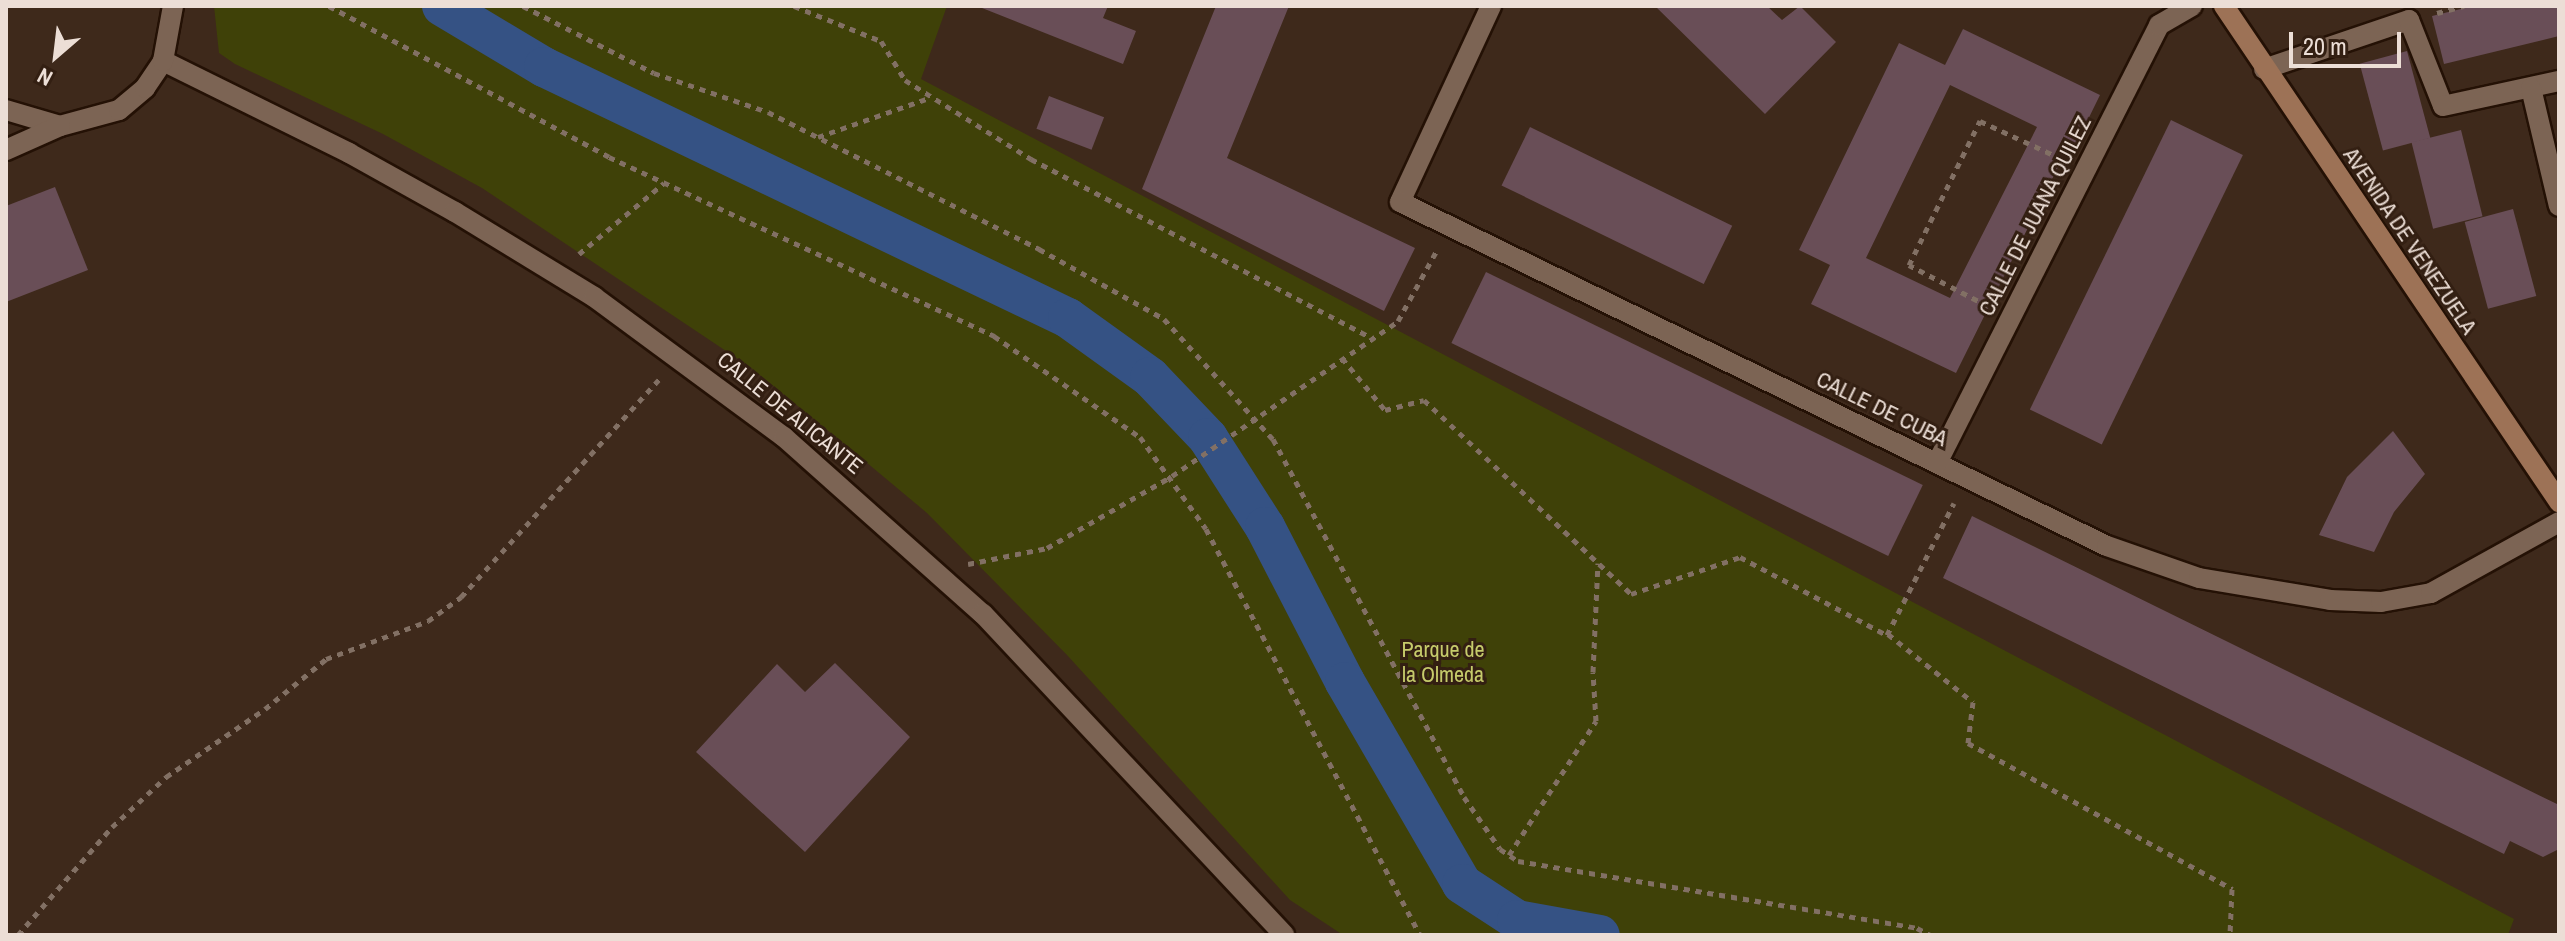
<!DOCTYPE html>
<style>
body{margin:0}
#map{position:relative;width:2565px;height:941px;overflow:hidden;background:#3e291b;font-family:"Archivo Narrow",sans-serif}
div>[style]{position:absolute}
.green>*{inset:0;background:#3f4108}
.canal>*{height:40px;margin:-20px;padding:0 20px;transform-origin:20px;border-radius:20px;background:#355284}
.building>*{inset:0;background:#694e57;transform-origin:0 0}
.path>*{height:5px;margin-top:-2.5px;transform-origin:0;background:repeating-linear-gradient(90deg,#827064 0 6px,transparent 0 12px)}
.roads{filter:drop-shadow(2px 0 #241105) drop-shadow(-2px 0 #241105) drop-shadow(0 2px #241105) drop-shadow(0 -2px #241105)}
.street>*{height:20px;margin:-10px;padding:0 10px;transform-origin:10px;border-radius:10px;background:#7c6454}
.secondary>*{height:20px;margin:-10px;padding:0 10px;transform-origin:10px;border-radius:10px;background:#9d7256}
span{translate:-50% -50%;white-space:nowrap;text-align:center;line-height:1.15;-webkit-text-stroke:6px #331f12;paint-order:stroke}
.street-label{font-size:22px;color:#ecded6}
.park-label{font-size:22px;color:#c6cb6b}
.frame{position:absolute;inset:0;border:8px solid #ecded6;pointer-events:none}
.north{position:absolute;left:16px;top:16px;width:80px;height:80px;-webkit-text-stroke:6px #331f12;paint-order:stroke;rotate:208deg;font-size:22px;font-weight:700;line-height:32px;text-align:center;color:#ecded6}
.north::after{content:'';display:block;margin:auto;width:28px;height:36px;background:#ecded6;clip-path:polygon(50% 0,100% 100%,50% 72%,0 100%)}
.scale{position:absolute;left:2289px;top:32px;width:112px;height:36px;box-sizing:border-box;border:4px solid #ecded6;border-top:0;padding-left:10px;font-size:24px;line-height:28px;white-space:nowrap;color:#ecded6;-webkit-text-stroke:6px #331f12;paint-order:stroke}
</style>
<div id="map">
<div class="green">
<div style="clip-path:polygon(214px 6px,947px 6px,921px 79px,2514px 919px,2508px 935px,1343px 935px,1290px 900px,1067px 655px,927px 513px,848px 447px,750px 367px,482px 188px,383px 134px,235px 64px,219px 53px)"></div>
</div>
<div class="canal">
<div style="left:442px;top:6px;width:119px;rotate:30.9deg"></div>
<div style="left:544px;top:67px;width:581px;rotate:25.59deg"></div>
<div style="left:1068px;top:318px;width:101px;rotate:35.7deg"></div>
<div style="left:1150px;top:377px;width:84px;rotate:46.4deg"></div>
<div style="left:1208px;top:438px;width:106px;rotate:57.4deg"></div>
<div style="left:1265px;top:527px;width:174px;rotate:62.7deg"></div>
<div style="left:1345px;top:682px;width:233px;rotate:59.9deg"></div>
<div style="left:1462px;top:884px;width:66px;rotate:33.2deg"></div>
<div style="left:1517px;top:920px;width:84px;rotate:10.2deg"></div>
</div>
<div class="building">
<div style="clip-path:polygon(977px 6px,1108px 6px,1103px 18px,1136px 31px,1123px 64px)"></div>
<div style="clip-path:polygon(1216px 6px,1289px 6px,1227px 158px,1415px 248px,1384px 311px,1142px 189px)"></div>
<div style="clip-path:polygon(1655px 6px,1767px 6px,1782px 20px,1800px 6px,1836px 42px,1765px 114px)"></div>
<div style="clip-path:polygon(2473px 6px,2559px 6px,2559px 36px,2444px 64px,2432px 16px)"></div>
<div style="clip-path:polygon(evenodd,1963px 29px,2100px 95px,2075px 146px,2070px 143px,1956px 373px,1811px 304px,1830px 265px,1799px 250px,1899px 43px,1945px 65px,1963px 29px,1950px 85px,2037px 127px,1950px 298px,1866px 258px,1950px 85px)"></div>
<div style="left:2407px;top:51px;width:90px;height:49px;rotate:75deg"></div>
<div style="left:1049px;top:96px;width:59px;height:35px;rotate:21deg"></div>
<div style="left:2171px;top:120px;width:80px;height:322px;rotate:26deg"></div>
<div style="left:1530px;top:127px;width:225px;height:65px;rotate:26deg"></div>
<div style="left:2461px;top:130px;width:89px;height:51px;rotate:76deg"></div>
<div style="clip-path:polygon(55px 187px,88px 270px,6px 302px,6px 206px)"></div>
<div style="left:2513px;top:209px;width:90px;height:50px;rotate:75deg"></div>
<div style="left:1486px;top:272px;width:486px;height:79px;rotate:26deg"></div>
<div style="clip-path:polygon(2393px 431px,2425px 474px,2394px 512px,2374px 552px,2319px 535px,2347px 477px)"></div>
<div style="clip-path:polygon(1972px 516px,2559px 805px,2559px 849px,2543px 857px,2510px 841px,2504px 854px,1943px 578px)"></div>
<div style="clip-path:polygon(835px 663px,910px 737px,805px 852px,696px 752px,777px 664px,805px 692px)"></div>
</div>
<div class="path">
<div style="left:329px;top:6px;width:318px;rotate:28.3deg"></div>
<div style="left:609px;top:157px;width:425px;rotate:24.9deg"></div>
<div style="left:994px;top:336px;width:178px;rotate:34.7deg"></div>
<div style="left:1140px;top:437px;width:113px;rotate:54.3deg"></div>
<div style="left:1206px;top:529px;width:459px;rotate:62.2deg"></div>
<div style="left:523px;top:6px;width:147px;rotate:27.1deg"></div>
<div style="left:654px;top:73px;width:120px;rotate:18.9deg"></div>
<div style="left:768px;top:112px;width:304px;rotate:26.8deg"></div>
<div style="left:1039px;top:249px;width:143px;rotate:29.2deg"></div>
<div style="left:1164px;top:319px;width:162px;rotate:47.8deg"></div>
<div style="left:1273px;top:439px;width:406px;rotate:61.9deg"></div>
<div style="left:1464px;top:797px;width:63px;rotate:55.3deg"></div>
<div style="left:1500px;top:849px;width:22px;rotate:34deg"></div>
<div style="left:1518px;top:861px;width:405px;rotate:9.5deg"></div>
<div style="left:1917px;top:928px;width:15px;rotate:28deg"></div>
<div style="left:794px;top:6px;width:94px;rotate:21.9deg"></div>
<div style="left:881px;top:41px;width:46px;rotate:58.4deg"></div>
<div style="left:905px;top:80px;width:149px;rotate:32.1deg"></div>
<div style="left:1031px;top:159px;width:385px;rotate:27.7deg"></div>
<div style="left:2437px;top:13px;width:28px;rotate:-15deg"></div>
<div style="left:818px;top:137px;width:118px;rotate:-19.4deg"></div>
<div style="left:579px;top:254px;width:111px;rotate:-39.9deg"></div>
<div style="left:1988px;top:306px;width:89px;rotate:-152.6deg"></div>
<div style="left:1909px;top:265px;width:161px;rotate:-63.8deg"></div>
<div style="left:1980px;top:121px;width:88px;rotate:24.8deg"></div>
<div style="left:1342px;top:358px;width:67px;rotate:50.4deg"></div>
<div style="left:1385px;top:410px;width:40px;rotate:-14.4deg"></div>
<div style="left:1424px;top:400px;width:284px;rotate:43.1deg"></div>
<div style="left:1631px;top:594px;width:115px;rotate:-18.7deg"></div>
<div style="left:1740px;top:557px;width:166px;rotate:28deg"></div>
<div style="left:1887px;top:635px;width:148px;rotate:-63.1deg"></div>
<div style="left:968px;top:564px;width:81px;rotate:-11.4deg"></div>
<div style="left:1047px;top:548px;width:144px;rotate:-29.9deg"></div>
<div style="left:1172px;top:476px;width:274px;rotate:-34.4deg"></div>
<div style="left:1398px;top:321px;width:79px;rotate:-61.2deg"></div>
<div style="left:1888px;top:634px;width:109px;rotate:38.7deg"></div>
<div style="left:1973px;top:702px;width:41px;rotate:97deg"></div>
<div style="left:1968px;top:743px;width:302px;rotate:28.9deg"></div>
<div style="left:2232px;top:889px;width:46px;rotate:92.5deg"></div>
<div style="left:1509px;top:855px;width:160px;rotate:-57deg"></div>
<div style="left:1596px;top:721px;width:49px;rotate:-93.5deg"></div>
<div style="left:1593px;top:672px;width:109px;rotate:-87.4deg"></div>
<div style="left:18px;top:935px;width:143px;rotate:-49deg"></div>
<div style="left:112px;top:827px;width:74px;rotate:-42.8deg"></div>
<div style="left:166px;top:777px;width:120px;rotate:-34.5deg"></div>
<div style="left:265px;top:709px;width:79px;rotate:-39.3deg"></div>
<div style="left:326px;top:659px;width:109px;rotate:-20.4deg"></div>
<div style="left:428px;top:621px;width:41px;rotate:-36deg"></div>
<div style="left:461px;top:597px;width:296px;rotate:-47.7deg"></div>
</div>
<div class="roads">
<div class="street">
<div style="left:1491px;top:6px;width:216px;rotate:114.9deg"></div>
<div style="left:1400px;top:202px;width:786px;rotate:25.95deg"></div>
<div style="left:2107px;top:546px;width:97px;rotate:19.2deg"></div>
<div style="left:2199px;top:578px;width:133px;rotate:9.5deg"></div>
<div style="left:2330px;top:600px;width:51px;rotate:2.2deg"></div>
<div style="left:2381px;top:602px;width:51px;rotate:-10.2deg"></div>
<div style="left:2431px;top:593px;width:146px;rotate:-29deg"></div>
<div style="left:163px;top:61px;width:208px;rotate:26.3deg"></div>
<div style="left:349px;top:153px;width:121px;rotate:29.1deg"></div>
<div style="left:455px;top:212px;width:163px;rotate:31.4deg"></div>
<div style="left:594px;top:297px;width:236px;rotate:36.4deg"></div>
<div style="left:784px;top:437px;width:266px;rotate:41.7deg"></div>
<div style="left:983px;top:614px;width:440px;rotate:46.8deg"></div>
<div style="left:2264px;top:69px;width:153px;rotate:-18.7deg"></div>
<div style="left:2409px;top:20px;width:92px;rotate:68.4deg"></div>
<div style="left:2443px;top:106px;width:119px;rotate:-12.2deg"></div>
<div style="left:2531px;top:88px;width:121px;rotate:76.7deg"></div>
<div style="left:6px;top:110px;width:56px;rotate:16.5deg"></div>
<div style="left:60px;top:126px;width:61px;rotate:-15.2deg"></div>
<div style="left:119px;top:110px;width:34px;rotate:-40deg"></div>
<div style="left:145px;top:88px;width:32px;rotate:-56deg"></div>
<div style="left:163px;top:61px;width:56px;rotate:-79.7deg"></div>
<div style="left:6px;top:150px;width:59px;rotate:-24deg"></div>
<div style="left:1937px;top:463px;width:491px;rotate:-63.1deg"></div>
<div style="left:2159px;top:25px;width:38px;rotate:-30deg"></div>
</div>
<div class="secondary">
<div style="left:2224px;top:6px;width:599px;rotate:55.96deg"></div>
</div>
</div>
<div class="street-label">
<span style="left:2035px;top:216px;rotate:-63deg">CALLE DE JUANA QUILEZ</span>
<span style="left:2410px;top:241px;rotate:56deg">AVENIDA DE VENEZUELA</span>
<span style="left:1882px;top:409px;rotate:26deg">CALLE DE CUBA</span>
<span style="left:790px;top:413px;rotate:39deg">CALLE DE ALICANTE</span>
</div>
<div class="park-label">
<span style="left:1443px;top:662px">Parque de<br>la Olmeda</span>
</div>
<div class="frame"></div>
<div class="north">N</div>
<div class="scale">20 m</div>
</div>
